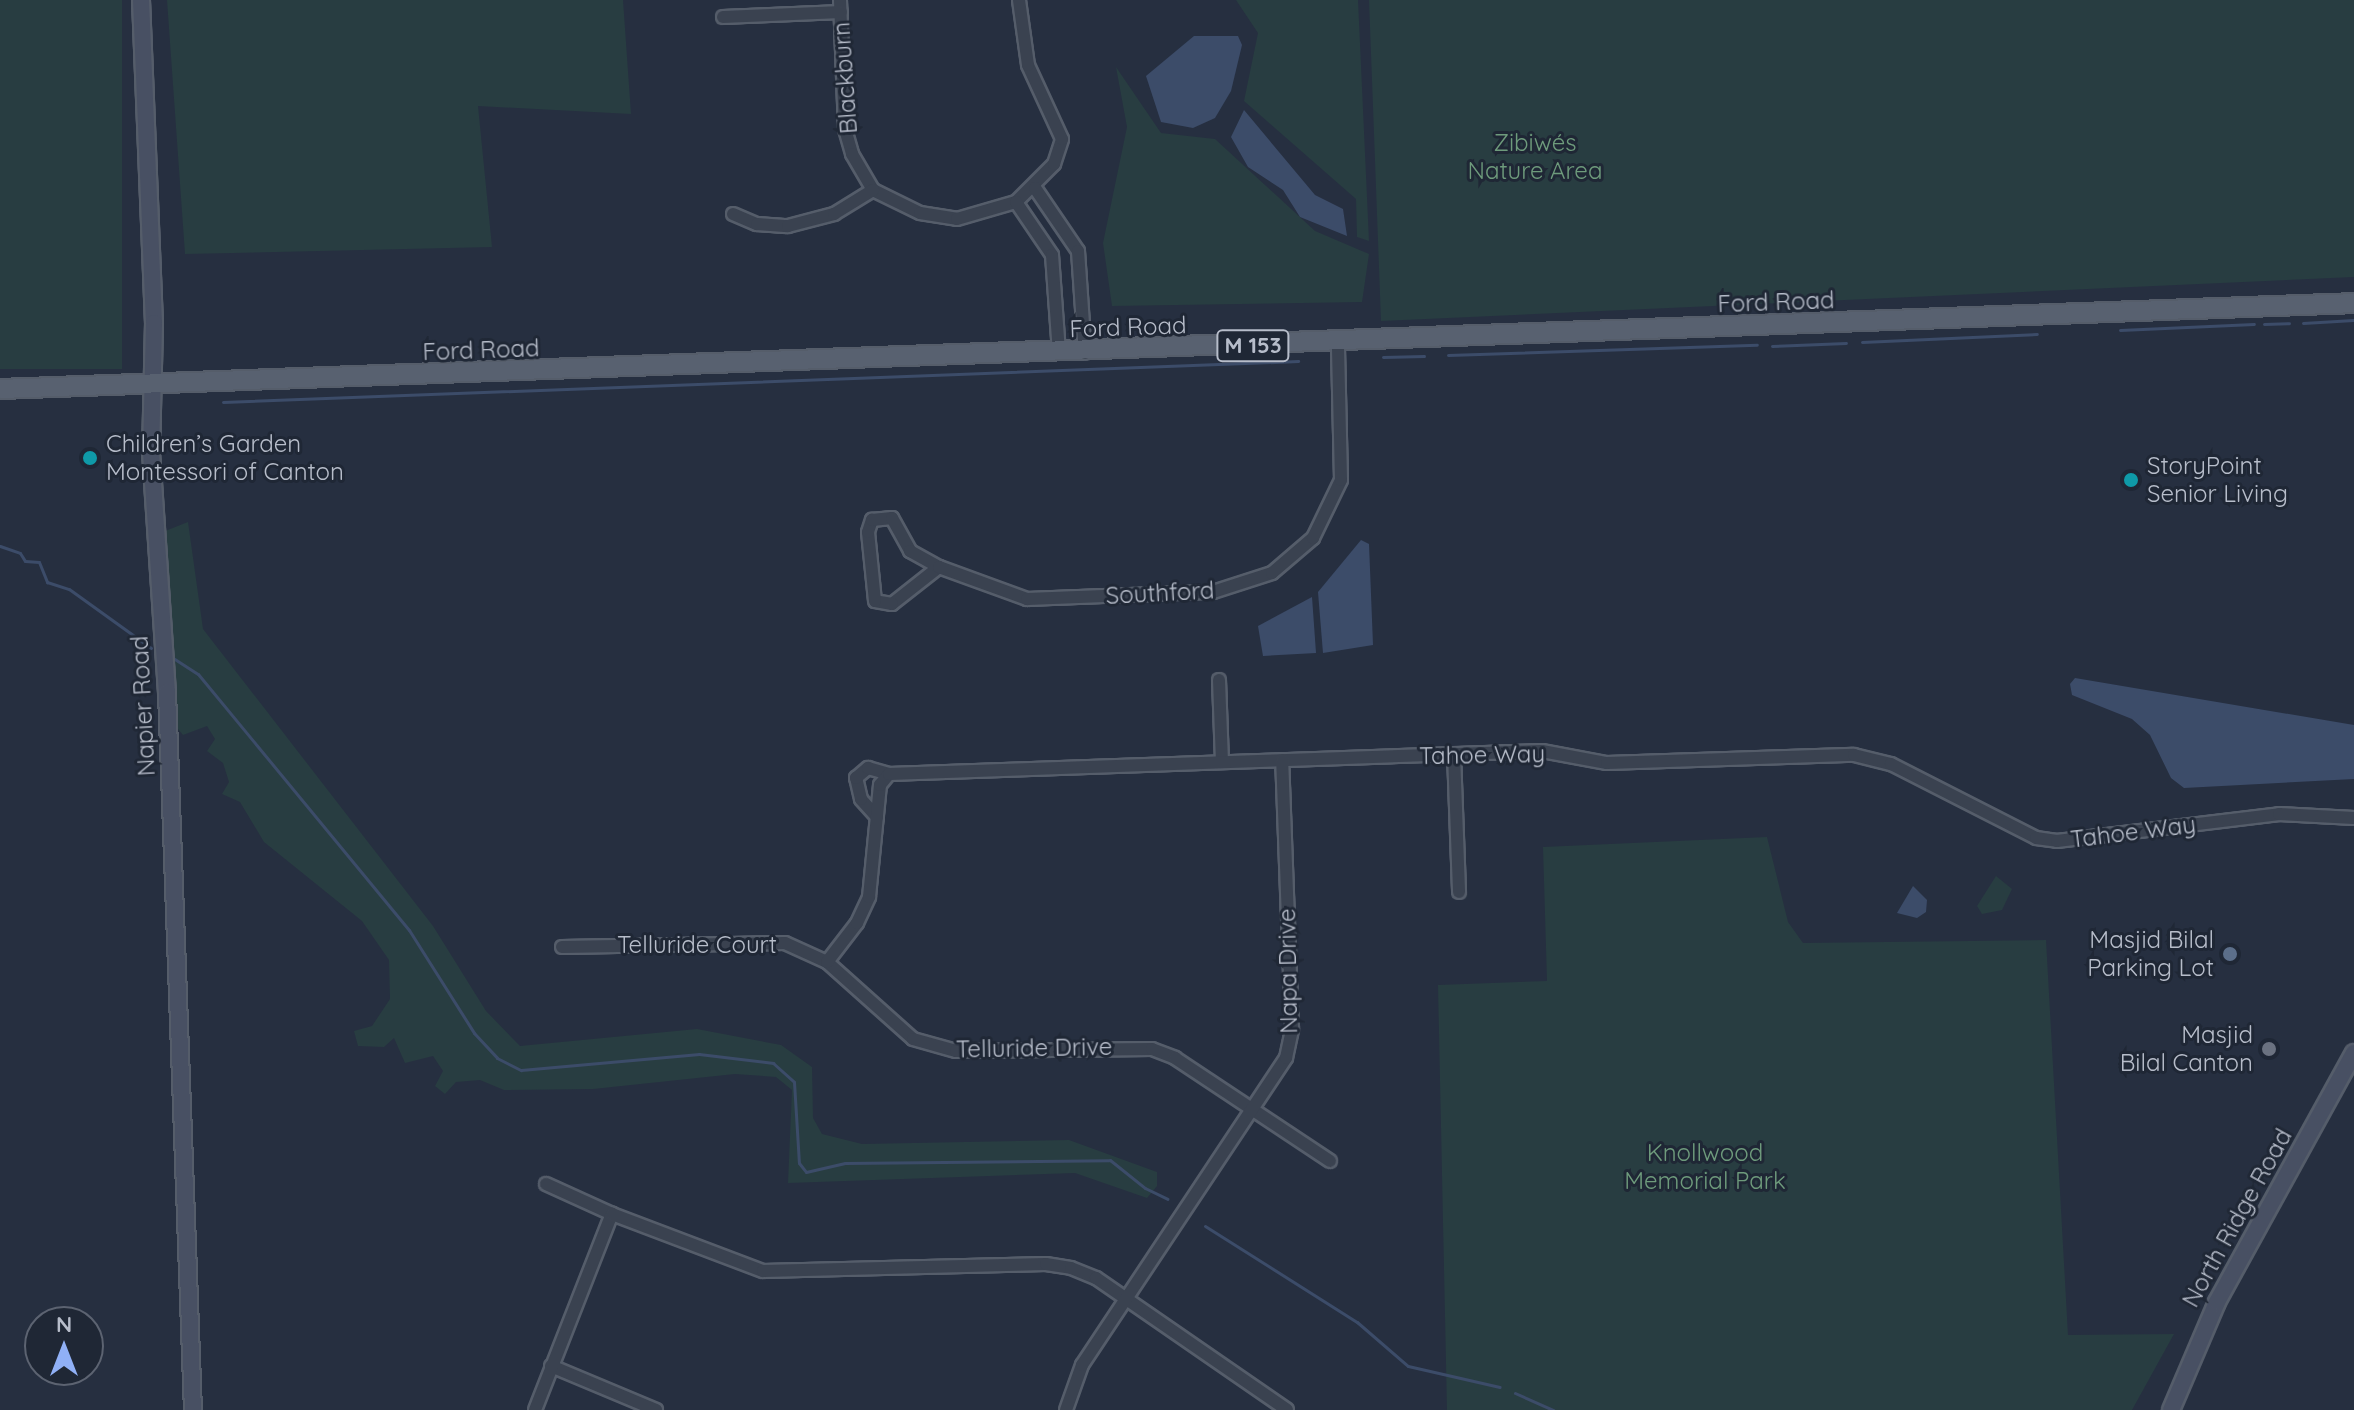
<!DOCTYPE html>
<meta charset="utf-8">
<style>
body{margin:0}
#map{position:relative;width:2354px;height:1410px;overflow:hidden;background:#262f40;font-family:Quicksand,sans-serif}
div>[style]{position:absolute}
.green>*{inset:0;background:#283d41;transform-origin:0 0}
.water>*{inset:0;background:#3c4c69}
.stream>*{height:3px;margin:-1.5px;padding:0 1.5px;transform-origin:1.5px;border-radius:1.5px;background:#3c4c69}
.roads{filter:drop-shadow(2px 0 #555d6a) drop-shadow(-2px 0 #555d6a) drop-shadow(0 2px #555d6a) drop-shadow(0 -2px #555d6a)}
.street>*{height:12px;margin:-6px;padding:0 6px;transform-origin:6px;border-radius:6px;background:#3a4250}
.secondary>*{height:16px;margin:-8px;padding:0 8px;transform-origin:8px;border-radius:8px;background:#485063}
.primary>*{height:18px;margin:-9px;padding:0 9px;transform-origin:9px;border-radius:9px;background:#586170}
.dots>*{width:22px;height:22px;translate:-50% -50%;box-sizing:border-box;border:4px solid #1f2735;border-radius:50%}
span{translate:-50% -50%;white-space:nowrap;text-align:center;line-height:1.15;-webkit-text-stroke:6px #1f2735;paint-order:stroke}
.shield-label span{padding:2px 6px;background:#1f2735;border:2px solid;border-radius:6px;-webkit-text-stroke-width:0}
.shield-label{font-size:22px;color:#b7bdca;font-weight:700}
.street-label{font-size:24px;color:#b7bdca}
.park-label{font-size:24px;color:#6e9b7c}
.poi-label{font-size:24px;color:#b7bdca}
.left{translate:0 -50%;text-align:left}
.right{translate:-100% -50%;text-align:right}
.north{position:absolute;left:24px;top:1306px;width:80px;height:80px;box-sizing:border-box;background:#1f2735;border:2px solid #5c6371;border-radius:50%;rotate:0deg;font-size:22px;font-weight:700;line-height:32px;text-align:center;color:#b7bdca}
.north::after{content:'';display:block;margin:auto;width:28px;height:36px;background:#90b0f6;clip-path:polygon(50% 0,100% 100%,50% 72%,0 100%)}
</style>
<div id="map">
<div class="green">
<div style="left:0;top:0;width:122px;height:369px"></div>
<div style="clip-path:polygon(167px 0,623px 0,631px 114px,478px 106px,492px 247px,185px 254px)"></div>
<div style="clip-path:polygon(1236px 0,1358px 0,1369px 241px,1357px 237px,1356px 199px,1244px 101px,1258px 33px)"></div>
<div style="clip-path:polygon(1369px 0,2354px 0,2354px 277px,1381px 321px)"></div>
<div style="clip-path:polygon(1116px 67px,1161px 133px,1215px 139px,1315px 231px,1369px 254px,1362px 302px,1112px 306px,1103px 243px,1127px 127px)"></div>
<div style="clip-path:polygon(188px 522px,203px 629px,433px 926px,486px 1011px,520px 1046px,697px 1029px,781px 1045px,812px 1067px,813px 1118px,822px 1134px,862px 1144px,1069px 1140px,1157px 1172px,1157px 1186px,1147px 1198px,1075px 1173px,788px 1183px,792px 1090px,776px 1077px,735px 1074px,593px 1089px,504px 1090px,480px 1080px,456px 1082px,445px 1094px,435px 1086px,443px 1071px,433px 1056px,405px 1063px,394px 1038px,384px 1047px,358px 1046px,354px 1031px,372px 1026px,390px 999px,389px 960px,362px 921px,264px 842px,240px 802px,222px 794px,229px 782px,223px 763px,207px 751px,215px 739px,207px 726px,183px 735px,178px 729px,160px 533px)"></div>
<div style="clip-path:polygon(1767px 837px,1788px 922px,1803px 943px,2046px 940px,2068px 1335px,2174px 1334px,2132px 1410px,1447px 1410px,1438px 985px,1547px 981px,1543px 847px)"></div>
<div style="clip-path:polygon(1996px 876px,2012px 889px,2002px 910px,1982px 914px,1977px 906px)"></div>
</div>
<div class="water">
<div style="clip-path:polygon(1194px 36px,1238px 36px,1242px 45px,1231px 91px,1215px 118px,1193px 128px,1161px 122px,1146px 76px)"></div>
<div style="clip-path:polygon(1244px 110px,1315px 195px,1343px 209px,1347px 236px,1300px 217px,1283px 190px,1248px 167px,1231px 137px)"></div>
<div style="clip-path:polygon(1361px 540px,1369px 544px,1373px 645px,1323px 653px,1318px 592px)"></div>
<div style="clip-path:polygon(1312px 597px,1316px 653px,1263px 656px,1258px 626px)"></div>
<div style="clip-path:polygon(2075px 678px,2354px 725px,2354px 779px,2184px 788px,2171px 778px,2150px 735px,2132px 719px,2072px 695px,2070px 684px)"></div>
<div style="clip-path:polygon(1913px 886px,1927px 900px,1926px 912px,1917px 918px,1897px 913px)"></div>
</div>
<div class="stream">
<div style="left:2303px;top:323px;width:51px;rotate:-3.4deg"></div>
<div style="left:2264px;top:324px;width:25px;rotate:-2deg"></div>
<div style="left:2120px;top:330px;width:134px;rotate:-2.6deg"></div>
<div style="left:1862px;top:342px;width:175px;rotate:-2.6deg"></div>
<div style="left:1772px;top:346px;width:74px;rotate:-2.3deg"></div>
<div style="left:1448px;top:355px;width:309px;rotate:-1.9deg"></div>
<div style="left:1383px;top:357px;width:41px;rotate:-1.4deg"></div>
<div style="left:223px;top:402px;width:1076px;rotate:-2.18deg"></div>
<div style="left:0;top:546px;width:21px;rotate:19deg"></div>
<div style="left:20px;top:553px;width:9px;rotate:58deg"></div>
<div style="left:25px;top:561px;width:14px;rotate:4deg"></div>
<div style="left:39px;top:562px;width:22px;rotate:68deg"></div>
<div style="left:47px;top:582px;width:23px;rotate:18deg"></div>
<div style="left:69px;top:589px;width:101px;rotate:35.7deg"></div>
<div style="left:173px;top:658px;width:30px;rotate:33deg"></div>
<div style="left:198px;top:674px;width:332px;rotate:50.5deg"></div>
<div style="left:409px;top:930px;width:122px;rotate:57.7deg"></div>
<div style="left:474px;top:1033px;width:34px;rotate:47deg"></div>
<div style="left:497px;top:1058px;width:27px;rotate:27deg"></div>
<div style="left:521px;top:1070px;width:179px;rotate:-5.1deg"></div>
<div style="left:699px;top:1054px;width:75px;rotate:6.9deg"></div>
<div style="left:773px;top:1063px;width:28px;rotate:42deg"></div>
<div style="left:794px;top:1082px;width:81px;rotate:86.5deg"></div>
<div style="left:799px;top:1163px;width:11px;rotate:52deg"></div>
<div style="left:806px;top:1172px;width:40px;rotate:-13deg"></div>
<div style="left:845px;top:1163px;width:265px;rotate:-0.6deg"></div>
<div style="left:1110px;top:1160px;width:45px;rotate:38.7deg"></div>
<div style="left:1145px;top:1188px;width:25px;rotate:26deg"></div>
<div style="left:1205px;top:1226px;width:180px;rotate:32.3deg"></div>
<div style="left:1357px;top:1322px;width:67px;rotate:40.8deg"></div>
<div style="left:1408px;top:1366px;width:94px;rotate:12.9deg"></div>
<div style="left:1515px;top:1393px;width:42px;rotate:24.1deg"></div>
</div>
<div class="roads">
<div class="street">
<div style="left:840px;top:0;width:129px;rotate:87.8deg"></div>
<div style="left:845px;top:129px;width:26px;rotate:74deg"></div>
<div style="left:852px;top:154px;width:42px;rotate:59.7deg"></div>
<div style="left:873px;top:190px;width:52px;rotate:26.1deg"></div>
<div style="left:920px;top:213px;width:37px;rotate:9deg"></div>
<div style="left:957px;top:219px;width:61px;rotate:-16.1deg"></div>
<div style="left:1016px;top:202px;width:54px;rotate:-45deg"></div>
<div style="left:1054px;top:164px;width:26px;rotate:-72deg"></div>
<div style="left:1062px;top:139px;width:81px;rotate:-114.7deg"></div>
<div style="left:1028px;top:65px;width:66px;rotate:-97.9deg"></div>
<div style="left:723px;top:17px;width:118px;rotate:-2.4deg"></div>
<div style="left:1035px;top:188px;width:76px;rotate:55.7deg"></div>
<div style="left:1078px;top:251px;width:102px;rotate:86.1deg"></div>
<div style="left:1016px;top:202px;width:64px;rotate:55.8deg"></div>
<div style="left:1052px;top:255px;width:98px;rotate:85.9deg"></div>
<div style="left:733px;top:214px;width:26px;rotate:23deg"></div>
<div style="left:757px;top:224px;width:31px;rotate:4deg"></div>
<div style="left:788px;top:226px;width:48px;rotate:-14.6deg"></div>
<div style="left:834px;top:214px;width:46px;rotate:-31.6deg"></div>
<div style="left:939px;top:567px;width:60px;rotate:141.8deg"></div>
<div style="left:892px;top:604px;width:17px;rotate:-170deg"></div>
<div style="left:875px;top:601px;width:69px;rotate:-95.8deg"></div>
<div style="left:868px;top:532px;width:13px;rotate:-72deg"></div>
<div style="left:872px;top:520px;width:20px;rotate:-6deg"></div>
<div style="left:892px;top:518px;width:38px;rotate:61deg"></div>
<div style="left:910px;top:551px;width:33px;rotate:29deg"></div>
<div style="left:939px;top:567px;width:94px;rotate:20deg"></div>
<div style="left:1027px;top:599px;width:186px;rotate:-2.2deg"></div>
<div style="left:1213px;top:592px;width:62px;rotate:-17.9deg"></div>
<div style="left:1272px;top:573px;width:54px;rotate:-40.5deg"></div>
<div style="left:1313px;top:538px;width:64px;rotate:-64.2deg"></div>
<div style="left:1341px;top:480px;width:137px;rotate:-91.3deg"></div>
<div style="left:1219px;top:680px;width:82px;rotate:87.9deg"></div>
<div style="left:1454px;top:754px;width:138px;rotate:87.9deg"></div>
<div style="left:877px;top:817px;width:24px;rotate:-132deg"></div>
<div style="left:861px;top:799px;width:22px;rotate:-103deg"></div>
<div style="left:856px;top:778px;width:16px;rotate:-40deg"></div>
<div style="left:868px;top:768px;width:22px;rotate:16deg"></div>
<div style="left:562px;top:947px;width:223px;rotate:-1deg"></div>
<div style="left:785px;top:943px;width:46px;rotate:24.3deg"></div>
<div style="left:827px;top:962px;width:115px;rotate:41.8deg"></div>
<div style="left:913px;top:1039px;width:45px;rotate:15.6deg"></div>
<div style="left:956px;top:1051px;width:196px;rotate:-0.6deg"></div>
<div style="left:1152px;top:1049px;width:25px;rotate:21deg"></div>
<div style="left:1175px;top:1058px;width:186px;rotate:33.6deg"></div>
<div style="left:827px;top:962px;width:49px;rotate:-52.4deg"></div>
<div style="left:857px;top:923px;width:29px;rotate:-65deg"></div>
<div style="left:869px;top:897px;width:113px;rotate:-84.4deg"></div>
<div style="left:880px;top:785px;width:14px;rotate:-51deg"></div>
<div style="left:889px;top:774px;width:653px;rotate:-2.02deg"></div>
<div style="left:1542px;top:751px;width:66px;rotate:10.5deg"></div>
<div style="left:1607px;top:763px;width:247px;rotate:-1.9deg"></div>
<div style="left:1854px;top:755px;width:38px;rotate:14deg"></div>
<div style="left:1891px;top:764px;width:163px;rotate:27deg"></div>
<div style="left:2036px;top:838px;width:21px;rotate:8deg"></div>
<div style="left:2057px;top:841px;width:224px;rotate:-6.9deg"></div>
<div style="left:2279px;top:814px;width:75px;rotate:3.1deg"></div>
<div style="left:546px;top:1184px;width:72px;rotate:24.4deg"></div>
<div style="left:551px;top:1366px;width:114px;rotate:22.7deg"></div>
<div style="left:535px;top:1410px;width:211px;rotate:-68.6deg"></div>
<div style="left:612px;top:1214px;width:161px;rotate:20.7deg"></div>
<div style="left:763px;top:1271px;width:283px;rotate:-1.4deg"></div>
<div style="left:1046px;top:1264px;width:25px;rotate:9deg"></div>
<div style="left:1071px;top:1268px;width:27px;rotate:22deg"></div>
<div style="left:1096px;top:1278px;width:232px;rotate:34.6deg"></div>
<div style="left:1066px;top:1410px;width:48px;rotate:-70.4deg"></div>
<div style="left:1082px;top:1365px;width:369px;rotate:-56.4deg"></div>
<div style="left:1286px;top:1058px;width:30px;rotate:-78deg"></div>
<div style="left:1292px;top:1029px;width:269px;rotate:-92.1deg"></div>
</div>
<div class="secondary">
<div style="left:141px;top:0;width:323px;rotate:87.7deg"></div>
<div style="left:154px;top:323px;width:129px;rotate:91.3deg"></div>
<div style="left:151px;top:452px;width:241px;rotate:86.2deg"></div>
<div style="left:167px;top:692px;width:718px;rotate:87.93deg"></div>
<div style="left:2171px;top:1410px;width:117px;rotate:-66.9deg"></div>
<div style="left:2217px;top:1302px;width:284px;rotate:-61.2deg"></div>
</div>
<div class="primary">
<div style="left:0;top:389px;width:2356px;rotate:-2.09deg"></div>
</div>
</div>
<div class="dots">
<div style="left:90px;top:458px;background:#0f9aa8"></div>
<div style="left:2131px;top:480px;background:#0f9aa8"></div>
<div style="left:2230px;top:954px;background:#5c6f8a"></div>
<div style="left:2269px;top:1049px;background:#6b7280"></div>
</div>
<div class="shield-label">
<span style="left:1253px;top:346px">M 153</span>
</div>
<div class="street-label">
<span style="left:845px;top:78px;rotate:-94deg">Blackburn</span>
<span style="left:1776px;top:302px;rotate:-2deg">Ford Road</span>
<span style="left:1128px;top:327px;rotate:-2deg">Ford Road</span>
<span style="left:481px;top:350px;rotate:-2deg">Ford Road</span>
<span style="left:1160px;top:593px;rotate:-3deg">Southford</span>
<span style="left:143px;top:706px;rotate:-93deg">Napier Road</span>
<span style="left:1482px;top:755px;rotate:-1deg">Tahoe Way</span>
<span style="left:2133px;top:832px;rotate:-7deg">Tahoe Way</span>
<span style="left:697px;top:945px">Telluride Court</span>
<span style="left:1288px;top:971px;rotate:-91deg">Napa Drive</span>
<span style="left:1034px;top:1048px;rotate:-1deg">Telluride Drive</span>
<span style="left:2237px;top:1218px;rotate:-61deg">North Ridge Road</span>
</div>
<div class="park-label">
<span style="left:1535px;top:157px">Zibiwés<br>Nature Area</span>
<span style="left:1705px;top:1167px">Knollwood<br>Memorial Park</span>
</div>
<div class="poi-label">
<span class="left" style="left:106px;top:458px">Children’s Garden<br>Montessori of Canton</span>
<span class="left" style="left:2147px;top:480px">StoryPoint<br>Senior Living</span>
<span class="right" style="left:2214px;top:954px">Masjid Bilal<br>Parking Lot</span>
<span class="right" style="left:2253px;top:1049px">Masjid<br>Bilal Canton</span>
</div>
<div class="north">N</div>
</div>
